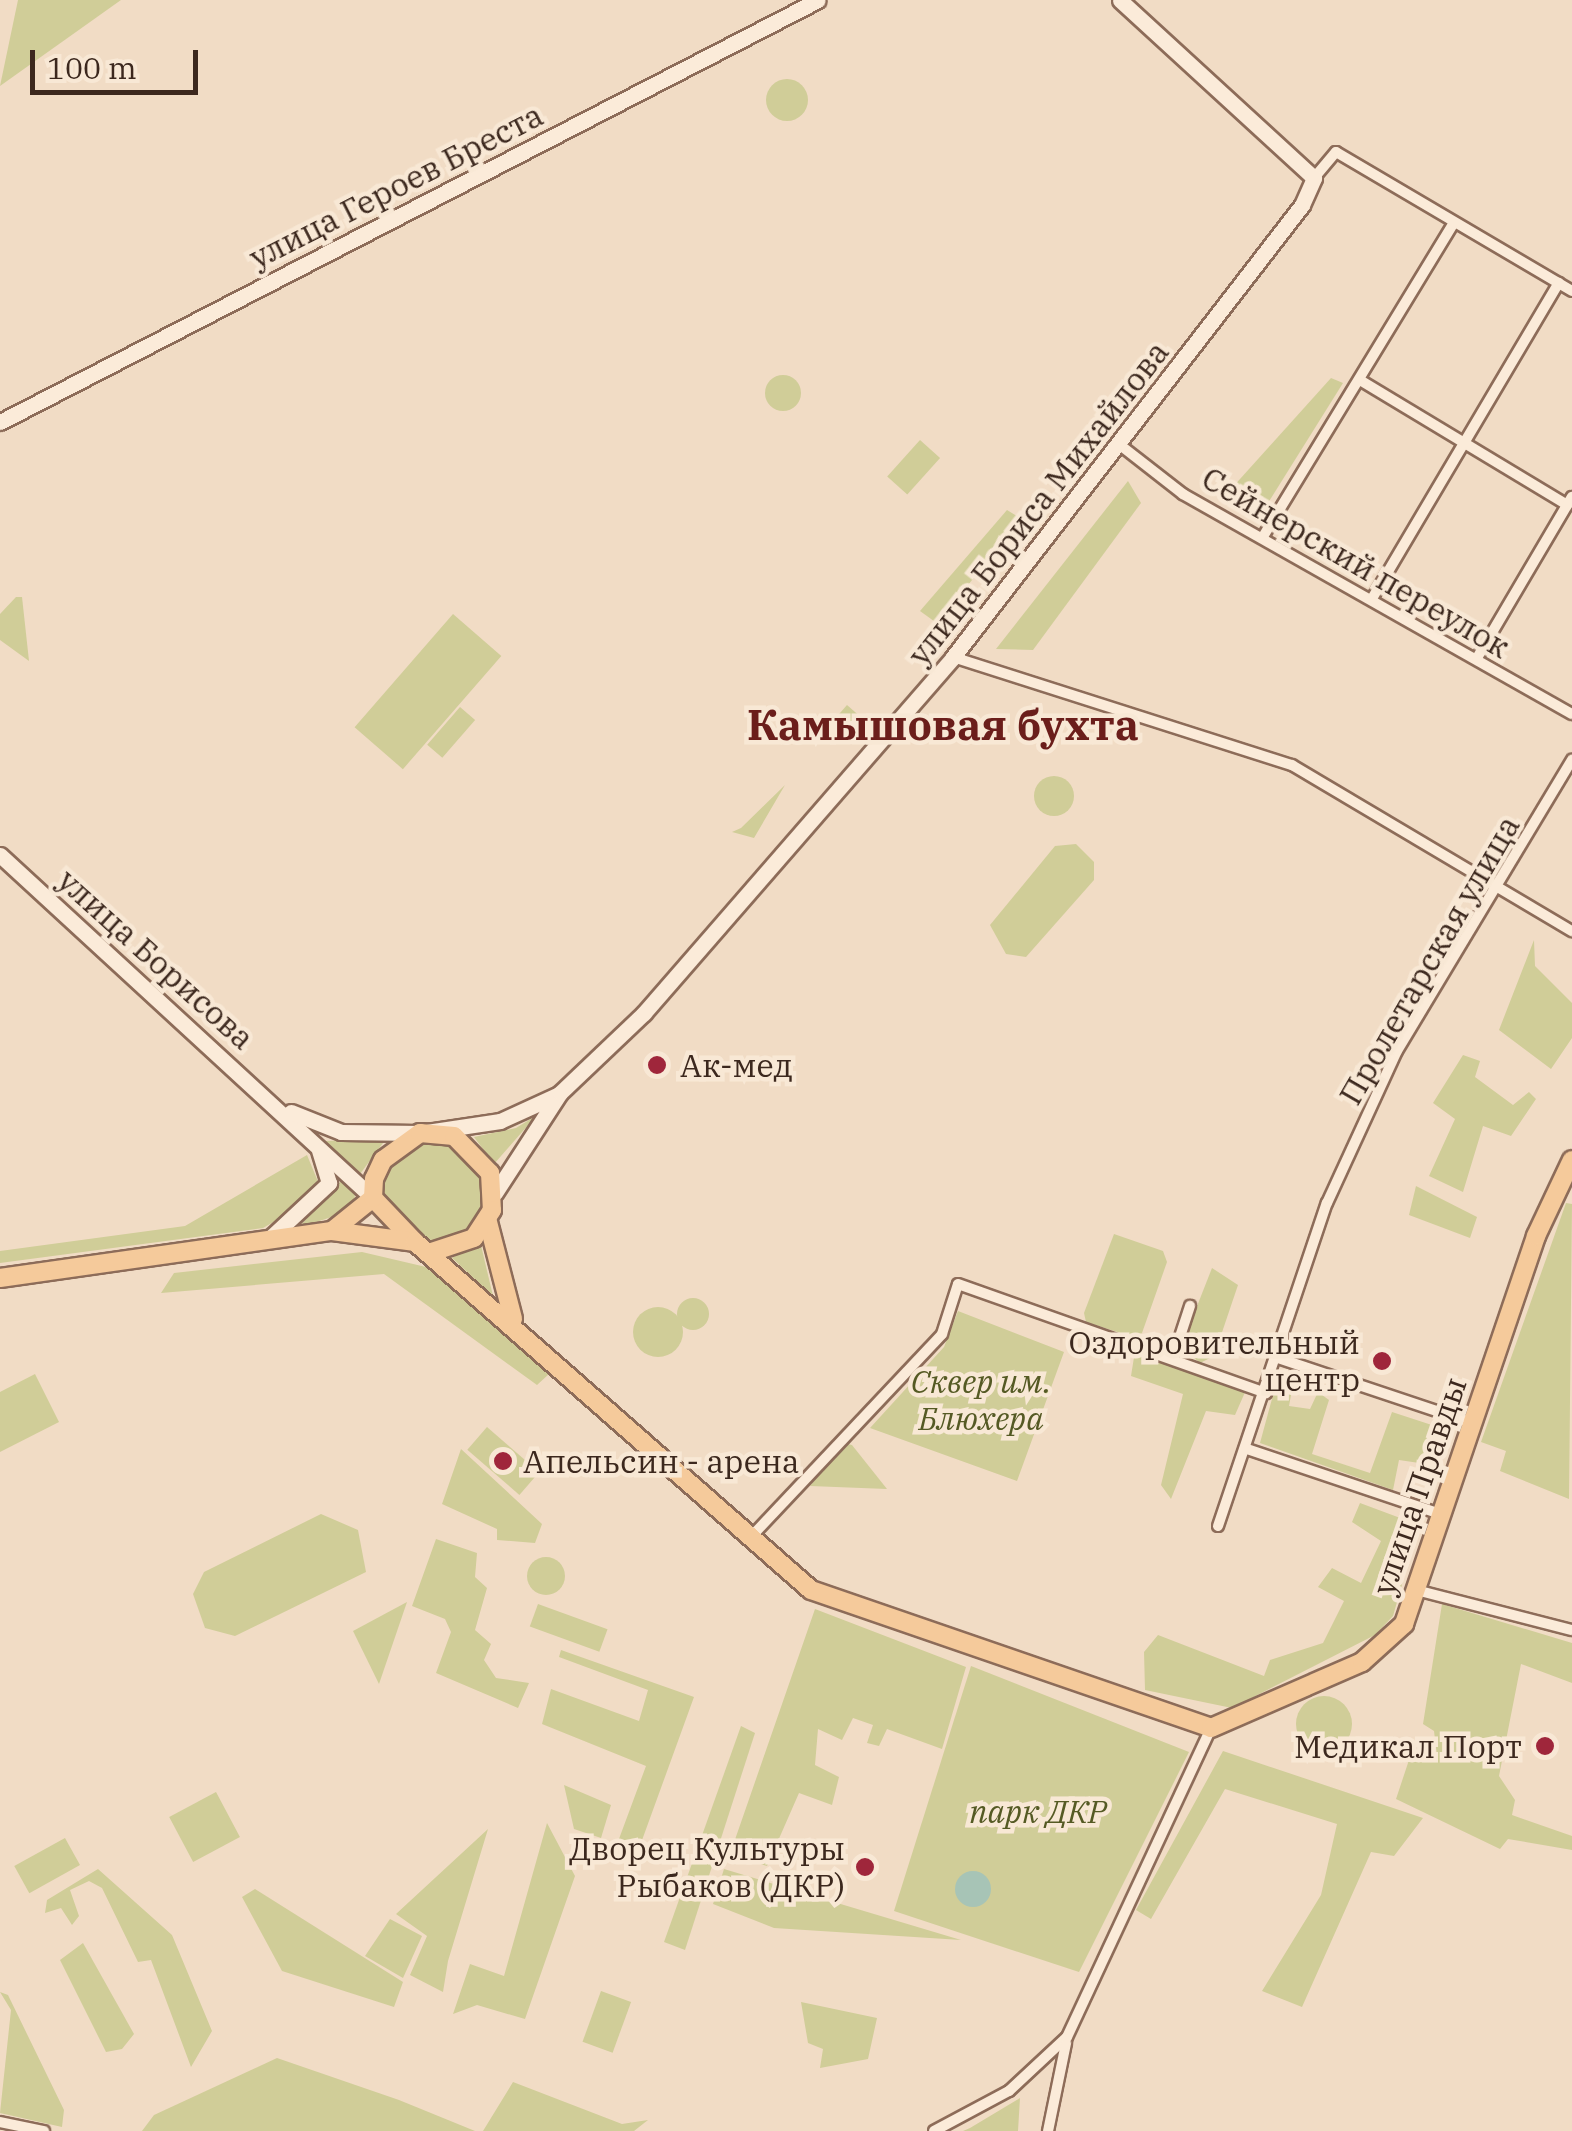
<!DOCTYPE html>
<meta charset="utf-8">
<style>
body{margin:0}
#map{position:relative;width:1572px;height:2131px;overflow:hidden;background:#f1dcc5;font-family:"IBM Plex Serif",serif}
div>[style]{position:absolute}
.green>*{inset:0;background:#d0cd98;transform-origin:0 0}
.round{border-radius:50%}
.water>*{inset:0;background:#a7c4b6}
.roads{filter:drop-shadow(2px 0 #8d6c59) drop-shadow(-2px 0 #8d6c59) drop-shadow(0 2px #8d6c59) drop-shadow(0 -2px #8d6c59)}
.street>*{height:10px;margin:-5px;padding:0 5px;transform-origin:5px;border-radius:5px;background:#fbebd9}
.secondary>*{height:15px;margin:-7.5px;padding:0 7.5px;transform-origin:7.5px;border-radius:7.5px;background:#fbebd9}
.primary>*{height:18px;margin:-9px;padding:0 9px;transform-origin:9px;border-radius:9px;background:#f5ca9b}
.dots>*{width:28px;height:28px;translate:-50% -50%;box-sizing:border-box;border:5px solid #f8e8d5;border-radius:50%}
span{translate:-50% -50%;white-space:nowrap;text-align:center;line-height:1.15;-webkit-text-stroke:9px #f8e8d5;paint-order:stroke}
.street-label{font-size:32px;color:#3c281e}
.poi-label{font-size:32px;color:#3c281e}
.left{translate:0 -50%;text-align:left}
.right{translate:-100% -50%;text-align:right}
.park-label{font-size:32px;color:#555a24;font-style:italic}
.district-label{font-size:42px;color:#6b1e1b;font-weight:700}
.scale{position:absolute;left:30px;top:50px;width:168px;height:45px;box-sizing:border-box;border:5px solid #3c281e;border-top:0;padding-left:12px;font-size:30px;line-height:35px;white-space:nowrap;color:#3c281e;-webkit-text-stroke:8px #f8e8d5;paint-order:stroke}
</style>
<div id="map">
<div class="green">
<div style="clip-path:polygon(18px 0,121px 0,0 86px)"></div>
<div class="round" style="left:766px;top:79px;width:42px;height:42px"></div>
<div class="round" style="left:765px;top:375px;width:36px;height:36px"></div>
<div style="clip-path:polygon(1331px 378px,1343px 383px,1258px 519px,1222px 499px)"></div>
<div style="left:920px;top:440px;width:27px;height:49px;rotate:42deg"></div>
<div style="clip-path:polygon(1128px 481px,1141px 503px,1033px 650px,996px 649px)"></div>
<div style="clip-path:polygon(1007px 510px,1020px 518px,938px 624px,920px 611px)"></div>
<div style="clip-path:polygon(16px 597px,22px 597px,29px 661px,0 640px,0 614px)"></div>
<div style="left:453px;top:614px;width:64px;height:150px;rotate:41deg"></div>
<div style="clip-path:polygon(847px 705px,863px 719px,842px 742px,818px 738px)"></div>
<div style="left:460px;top:707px;width:20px;height:50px;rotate:41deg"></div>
<div class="round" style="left:1034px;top:776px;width:40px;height:40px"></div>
<div style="clip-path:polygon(785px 785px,754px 838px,732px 832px,741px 828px)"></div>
<div style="clip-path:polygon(1076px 844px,1094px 862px,1094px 880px,1026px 957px,1006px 954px,990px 925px,1055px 846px)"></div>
<div style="clip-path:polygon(1534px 940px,1535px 966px,1572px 1003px,1572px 1038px,1551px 1069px,1499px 1030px)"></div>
<div style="clip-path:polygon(1463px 1055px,1480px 1061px,1475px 1077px,1513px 1105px,1529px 1092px,1536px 1099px,1511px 1136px,1483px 1126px,1463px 1192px,1429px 1176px,1455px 1119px,1433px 1103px)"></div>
<div style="clip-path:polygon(537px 1115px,494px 1164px,474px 1137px,516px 1128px)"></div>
<div style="clip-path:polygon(386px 1139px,360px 1174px,324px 1141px)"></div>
<div class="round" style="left:384px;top:1140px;width:100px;height:100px"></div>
<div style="clip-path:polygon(307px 1155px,319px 1184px,307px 1203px,263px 1228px,0 1263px,0 1251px,185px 1226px)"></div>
<div style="clip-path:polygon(341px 1181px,355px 1194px,353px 1210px,298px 1228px)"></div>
<div style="clip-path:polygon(1416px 1186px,1477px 1217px,1470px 1238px,1409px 1215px)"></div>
<div style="clip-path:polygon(1566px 1203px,1572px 1204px,1569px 1499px,1500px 1471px,1506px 1451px,1481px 1442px)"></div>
<div style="clip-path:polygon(1114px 1234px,1163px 1251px,1167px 1262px,1142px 1333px,1133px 1337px,1086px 1322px,1084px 1313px)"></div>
<div style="clip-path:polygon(480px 1241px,493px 1296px,452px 1258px)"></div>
<div style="clip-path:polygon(362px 1252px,426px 1267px,549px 1374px,537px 1385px,384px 1274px,161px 1293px,174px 1273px)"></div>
<div style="clip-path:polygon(1212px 1268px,1238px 1285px,1214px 1356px,1200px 1363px,1181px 1347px)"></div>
<div class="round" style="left:677px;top:1298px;width:32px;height:32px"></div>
<div class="round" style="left:633px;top:1307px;width:50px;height:50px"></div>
<div style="clip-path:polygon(958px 1311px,1064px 1352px,1017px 1481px,870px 1428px,944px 1347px)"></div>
<div style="clip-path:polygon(1135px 1351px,1246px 1390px,1235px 1415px,1206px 1411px,1171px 1499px,1161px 1485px,1183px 1394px,1131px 1376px)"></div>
<div style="clip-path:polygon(1279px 1373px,1294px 1379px,1289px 1406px,1310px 1409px,1318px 1392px,1329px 1400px,1312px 1454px,1370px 1473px,1392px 1412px,1441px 1428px,1426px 1464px,1399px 1460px,1393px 1490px,1260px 1443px)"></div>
<div style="clip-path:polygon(35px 1374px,59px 1422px,0 1452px,0 1392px)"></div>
<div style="left:487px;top:1427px;width:69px;height:30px;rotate:41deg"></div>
<div style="clip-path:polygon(843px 1443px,852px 1445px,887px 1489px,810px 1486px)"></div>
<div style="clip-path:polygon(461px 1449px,542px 1524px,535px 1543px,497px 1540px,497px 1529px,442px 1504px)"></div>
<div style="clip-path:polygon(1360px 1503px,1419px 1525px,1393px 1616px,1375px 1635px,1232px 1708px,1145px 1690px,1144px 1652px,1158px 1635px,1264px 1676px,1270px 1660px,1323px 1643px,1344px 1601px,1318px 1587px,1332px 1568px,1361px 1583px,1381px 1541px,1352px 1522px)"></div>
<div style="clip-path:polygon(321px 1514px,358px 1530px,366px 1572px,235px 1636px,205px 1628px,193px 1594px,204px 1572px)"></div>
<div style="clip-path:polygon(436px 1539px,477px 1553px,475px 1577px,487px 1588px,475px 1630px,491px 1644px,484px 1660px,496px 1678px,529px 1683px,518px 1708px,436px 1673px,451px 1632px,445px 1619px,412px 1606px)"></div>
<div class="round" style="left:527px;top:1557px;width:38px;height:38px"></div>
<div style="clip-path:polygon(407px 1602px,379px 1684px,353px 1631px)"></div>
<div style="left:538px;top:1604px;width:74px;height:24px;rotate:20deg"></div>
<div style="clip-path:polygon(1442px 1604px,1572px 1643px,1572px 1683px,1521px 1664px,1499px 1776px,1515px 1800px,1512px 1815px,1572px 1836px,1572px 1850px,1508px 1839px,1500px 1849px,1396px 1799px,1411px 1754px,1437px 1756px,1434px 1731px,1423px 1724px)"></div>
<div style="clip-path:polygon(815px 1609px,966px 1667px,942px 1749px,887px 1729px,879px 1746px,867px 1743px,873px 1725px,853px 1718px,842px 1740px,818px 1729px,815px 1765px,839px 1777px,832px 1805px,799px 1793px,767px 1866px,730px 1854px)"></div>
<div style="clip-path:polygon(561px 1650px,694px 1697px,637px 1854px,616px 1847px,646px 1766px,542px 1724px,551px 1689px,639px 1721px,648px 1690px,559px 1657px)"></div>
<div style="clip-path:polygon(971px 1666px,1189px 1752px,1079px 1972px,894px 1911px)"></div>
<div class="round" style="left:1296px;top:1696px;width:56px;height:56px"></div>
<div style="clip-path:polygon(741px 1726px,755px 1733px,685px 1950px,664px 1942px)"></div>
<div style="clip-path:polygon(1223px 1751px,1423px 1818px,1394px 1856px,1371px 1852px,1302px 2007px,1262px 1991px,1321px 1895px,1337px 1824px,1225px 1789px,1151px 1919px,1136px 1910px)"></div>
<div style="clip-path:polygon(564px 1785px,611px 1805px,601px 1838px,574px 1829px)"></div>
<div style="left:216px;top:1792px;width:51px;height:53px;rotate:62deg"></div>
<div style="clip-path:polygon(547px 1823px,575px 1876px,525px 2019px,477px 2005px,453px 2014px,470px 1964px,504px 1976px)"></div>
<div style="clip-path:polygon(488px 1829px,448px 1961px,443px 1992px,410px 1975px,427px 1936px,396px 1914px)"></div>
<div style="left:65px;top:1838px;width:31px;height:58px;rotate:61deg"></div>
<div style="clip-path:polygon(98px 1869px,172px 1935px,212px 2031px,191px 2067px,151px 1960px,138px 1962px,102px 1888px,89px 1881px,70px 1890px,79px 1916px,72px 1925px,61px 1908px,45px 1913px,47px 1900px)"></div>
<div style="clip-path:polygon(724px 1869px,961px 1940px,774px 1928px,713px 1904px)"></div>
<div style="clip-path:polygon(255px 1889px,403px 1982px,394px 2007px,282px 1971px,242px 1897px)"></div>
<div style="clip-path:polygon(390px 1919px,422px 1936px,403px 1978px,365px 1956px)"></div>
<div style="clip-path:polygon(83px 1943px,134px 2034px,122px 2049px,106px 2052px,60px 1960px)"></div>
<div style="left:601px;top:1991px;width:32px;height:54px;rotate:20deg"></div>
<div style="clip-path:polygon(0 1992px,8px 1995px,64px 2110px,62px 2127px,0 2113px,11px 2010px)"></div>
<div style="clip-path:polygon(801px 2002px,877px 2018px,868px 2059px,820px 2068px,823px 2049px,808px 2043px)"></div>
<div style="clip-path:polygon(277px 2058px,399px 2100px,475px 2131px,142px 2131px,154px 2115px)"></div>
<div style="clip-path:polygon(513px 2082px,622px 2124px,648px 2120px,634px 2131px,483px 2131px)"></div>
<div style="clip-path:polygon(1020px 2098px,1018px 2131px,963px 2131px,970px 2128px)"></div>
</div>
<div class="water">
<div class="round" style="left:955px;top:1871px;width:36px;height:36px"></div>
</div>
<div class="roads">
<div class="street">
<div style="left:1314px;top:178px;width:34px;rotate:-50deg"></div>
<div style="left:1336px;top:152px;width:274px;rotate:30.5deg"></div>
<div style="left:1360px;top:380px;width:242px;rotate:31.1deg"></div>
<div style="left:1120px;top:445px;width:80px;rotate:37.9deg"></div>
<div style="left:1183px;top:494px;width:447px;rotate:29.5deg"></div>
<div style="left:1264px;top:535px;width:365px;rotate:-58.7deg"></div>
<div style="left:1373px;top:597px;width:365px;rotate:-59.4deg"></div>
<div style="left:953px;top:657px;width:356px;rotate:17.7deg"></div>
<div style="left:1292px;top:765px;width:326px;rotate:30.7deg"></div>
<div style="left:1477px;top:658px;width:187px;rotate:-59.5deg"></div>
<div style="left:1173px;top:1358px;width:55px;rotate:-71.9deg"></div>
<div style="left:1278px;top:1358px;width:205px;rotate:18.5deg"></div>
<div style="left:1247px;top:1449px;width:204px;rotate:18.6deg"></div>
<div style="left:1218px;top:1526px;width:341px;rotate:-71.4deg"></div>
<div style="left:1327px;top:1203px;width:167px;rotate:-65.3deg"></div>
<div style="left:1397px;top:1051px;width:340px;rotate:-59deg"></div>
<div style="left:750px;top:1538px;width:280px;rotate:-46.7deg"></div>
<div style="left:942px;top:1334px;width:52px;rotate:-72.3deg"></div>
<div style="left:958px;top:1284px;width:327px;rotate:19.5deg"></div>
<div style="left:1416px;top:1590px;width:161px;rotate:14.4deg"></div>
<div style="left:0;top:2122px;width:45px;rotate:11.6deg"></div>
<div style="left:934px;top:2131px;width:85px;rotate:-28.1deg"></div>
<div style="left:1009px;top:2091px;width:79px;rotate:-43deg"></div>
<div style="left:1067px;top:2037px;width:341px;rotate:-65deg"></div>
<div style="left:1048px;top:2131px;width:90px;rotate:-78.4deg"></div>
</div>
<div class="secondary">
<div style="left:0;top:422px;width:920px;rotate:-27.29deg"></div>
<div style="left:0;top:855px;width:507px;rotate:42.6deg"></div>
<div style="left:291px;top:1112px;width:54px;rotate:21.8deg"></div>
<div style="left:341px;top:1132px;width:79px;rotate:0.7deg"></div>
<div style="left:420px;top:1133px;width:81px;rotate:-8.5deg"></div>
<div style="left:500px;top:1121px;width:63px;rotate:-24.5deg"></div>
<div style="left:495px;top:1193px;width:119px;rotate:-57deg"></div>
<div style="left:560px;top:1093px;width:116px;rotate:-43.6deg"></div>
<div style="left:644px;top:1013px;width:471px;rotate:-49deg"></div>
<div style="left:953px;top:657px;width:571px;rotate:-52.33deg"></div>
<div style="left:1302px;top:205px;width:30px;rotate:-66deg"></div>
<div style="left:1314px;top:178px;width:263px;rotate:-137.5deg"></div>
<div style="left:270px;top:1238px;width:81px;rotate:-43deg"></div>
<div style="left:329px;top:1183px;width:34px;rotate:-107deg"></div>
</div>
<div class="primary">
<div style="left:488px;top:1222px;width:100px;rotate:75.5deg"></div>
<div style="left:332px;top:1231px;width:53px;rotate:-38.8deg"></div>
<div style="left:413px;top:1240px;width:58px;rotate:-133.6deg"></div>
<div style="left:373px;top:1198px;width:19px;rotate:-87deg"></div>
<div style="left:374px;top:1179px;width:21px;rotate:-65deg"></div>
<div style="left:383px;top:1160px;width:46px;rotate:-36.1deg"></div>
<div style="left:420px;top:1133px;width:34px;rotate:5deg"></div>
<div style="left:454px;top:1136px;width:52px;rotate:45.8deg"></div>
<div style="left:490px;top:1173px;width:37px;rotate:87deg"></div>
<div style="left:492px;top:1210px;width:33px;rotate:123deg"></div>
<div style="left:474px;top:1238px;width:44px;rotate:161.6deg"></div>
<div style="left:0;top:1278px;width:335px;rotate:-8.1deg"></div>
<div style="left:332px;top:1231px;width:84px;rotate:7.5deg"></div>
<div style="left:415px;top:1242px;width:527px;rotate:41.31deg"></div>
<div style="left:811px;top:1590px;width:423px;rotate:19deg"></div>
<div style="left:1211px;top:1728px;width:165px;rotate:-23.6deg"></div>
<div style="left:1362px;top:1662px;width:57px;rotate:-42.1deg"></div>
<div style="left:1404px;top:1624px;width:410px;rotate:-71.2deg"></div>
<div style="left:1536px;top:1236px;width:84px;rotate:-64.7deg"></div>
</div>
</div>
<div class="dots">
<div style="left:657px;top:1065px;background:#9f263b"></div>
<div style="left:1382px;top:1361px;background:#9f263b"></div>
<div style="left:503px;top:1461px;background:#9f263b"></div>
<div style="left:1545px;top:1746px;background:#9f263b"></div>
<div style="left:865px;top:1867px;background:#9f263b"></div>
</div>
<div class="street-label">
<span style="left:396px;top:186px;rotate:-27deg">улица Героев Бреста</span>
<span style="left:1038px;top:503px;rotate:-52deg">улица Бориса Михайлова</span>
<span style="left:1356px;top:562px;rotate:30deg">Сейнерский переулок</span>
<span style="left:156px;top:959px;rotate:42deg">улица Борисова</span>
<span style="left:1429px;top:960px;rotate:-60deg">Пролетарская улица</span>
<span style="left:1419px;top:1486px;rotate:-71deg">улица Правды</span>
</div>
<div class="poi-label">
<span class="left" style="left:680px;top:1065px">Ак-мед</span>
<span class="right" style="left:1360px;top:1361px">Оздоровительный<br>центр</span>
<span class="left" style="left:523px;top:1461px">Апельсин - арена</span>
<span class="right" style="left:1522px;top:1746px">Медикал Порт</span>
<span class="right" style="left:845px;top:1867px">Дворец Культуры<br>Рыбаков (ДКР)</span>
</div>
<div class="park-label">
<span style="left:981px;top:1400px">Сквер им.<br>Блюхера</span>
<span style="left:1038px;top:1811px">парк ДКР</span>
</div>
<div class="district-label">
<span style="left:943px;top:725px">Камышовая бухта</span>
</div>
<div class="scale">100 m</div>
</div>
